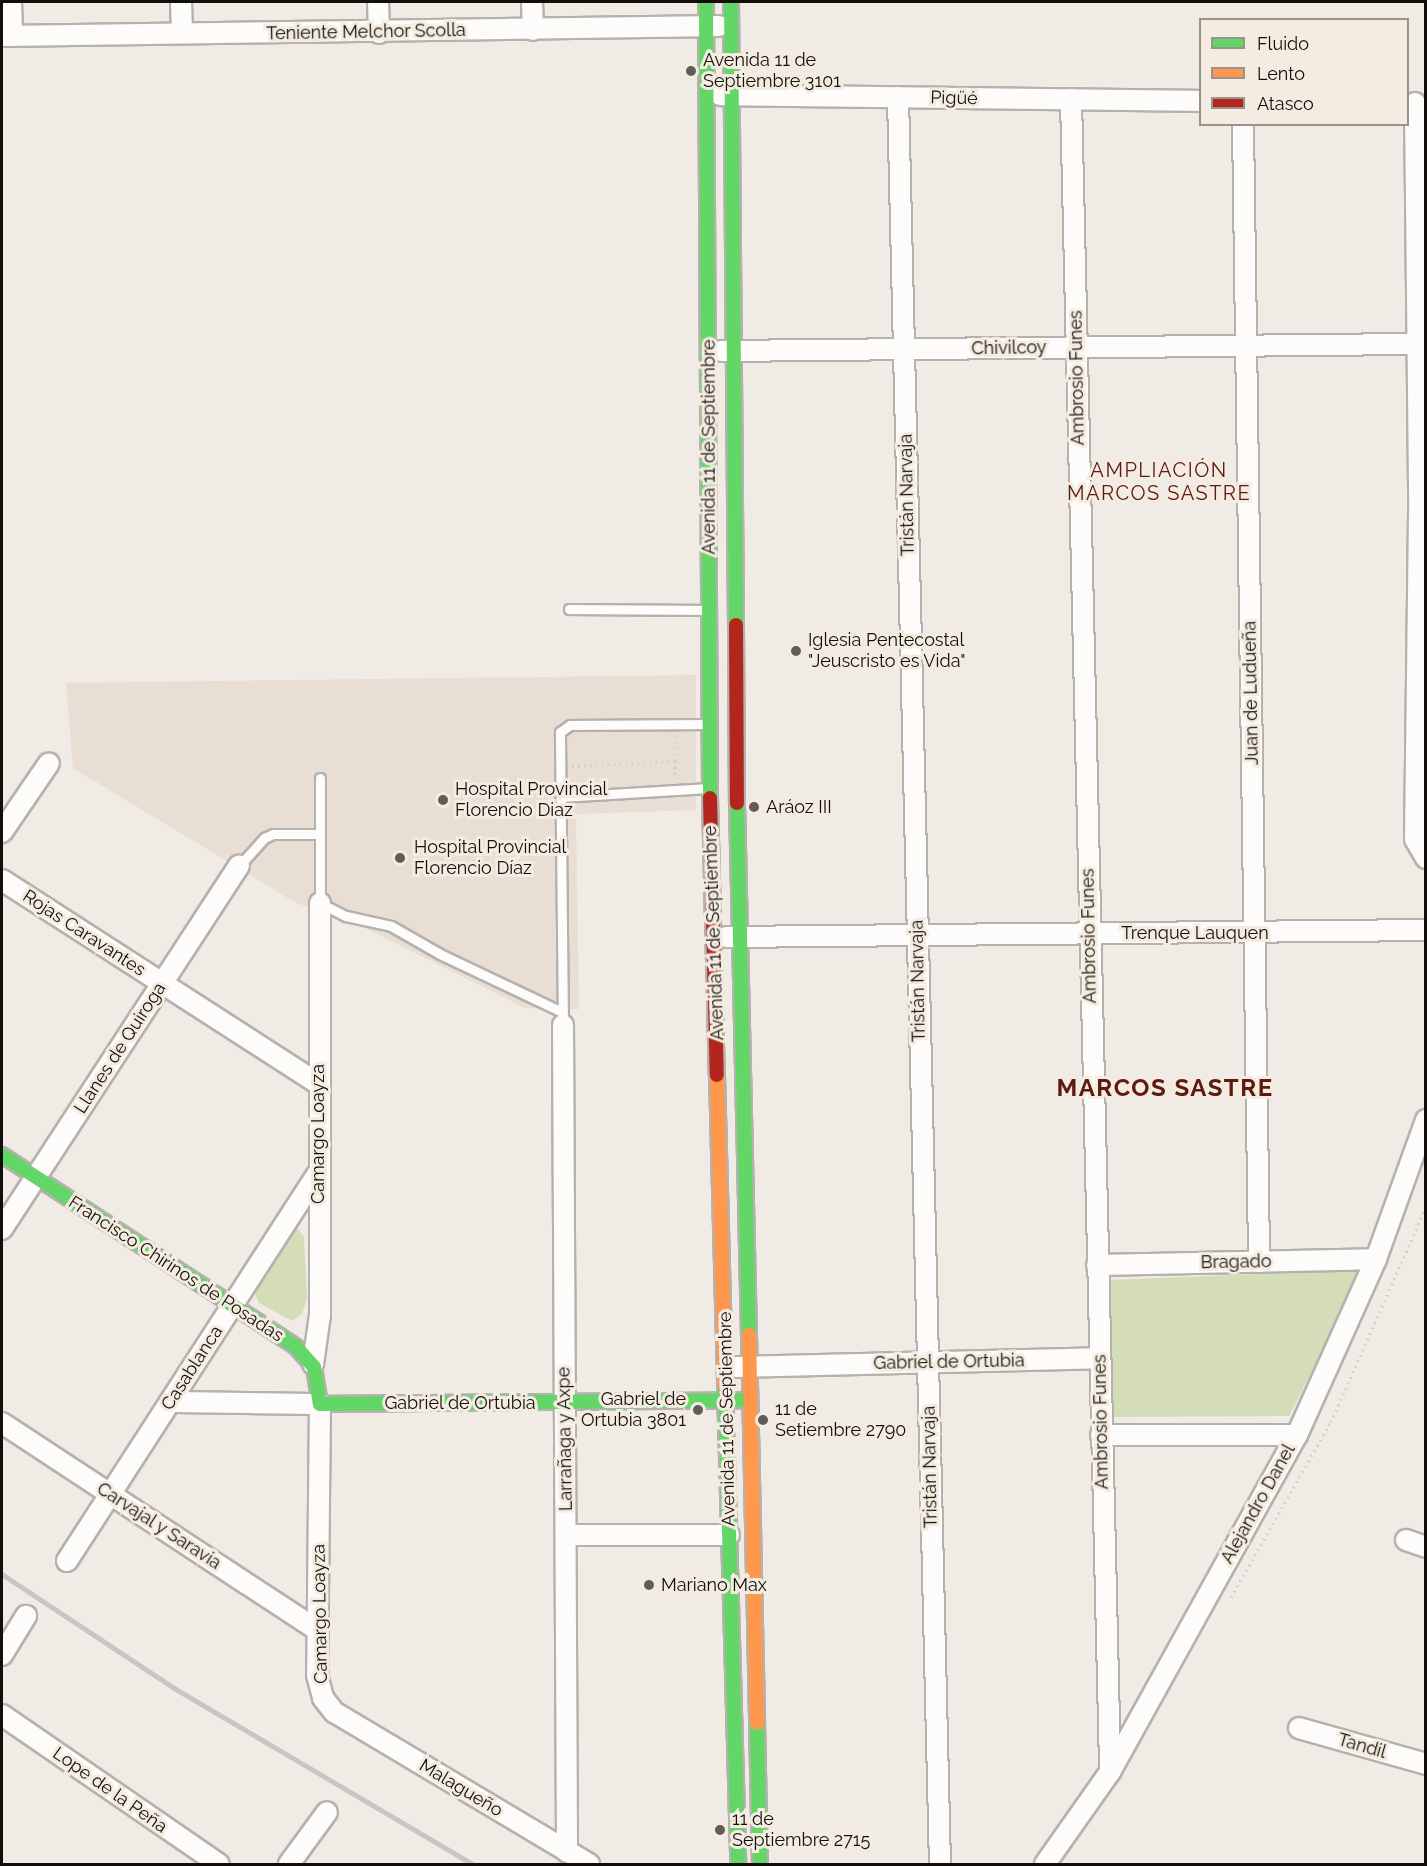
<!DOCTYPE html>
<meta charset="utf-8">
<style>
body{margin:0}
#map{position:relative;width:1427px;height:1866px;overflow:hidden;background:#f0ebe5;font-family:Raleway,sans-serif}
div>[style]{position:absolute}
.built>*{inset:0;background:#e8ded3}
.green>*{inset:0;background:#d4dcb8}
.path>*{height:3px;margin-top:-1.5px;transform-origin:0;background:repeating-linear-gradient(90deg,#cfcdcc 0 1.5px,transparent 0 6px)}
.roads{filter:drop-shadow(2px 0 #b5b2ad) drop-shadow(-2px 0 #b5b2ad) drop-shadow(0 2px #b5b2ad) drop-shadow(0 -2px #b5b2ad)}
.lane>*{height:9px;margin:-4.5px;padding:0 4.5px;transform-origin:4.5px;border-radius:4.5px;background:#fdfcfb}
.street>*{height:20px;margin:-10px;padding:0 10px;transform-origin:10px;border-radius:10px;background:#fdfcfb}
.fast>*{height:14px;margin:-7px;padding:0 7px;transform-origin:7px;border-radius:7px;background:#63d668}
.slow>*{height:14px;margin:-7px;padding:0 7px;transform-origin:7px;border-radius:7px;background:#ff974d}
.jam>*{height:14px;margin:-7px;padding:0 7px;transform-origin:7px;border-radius:7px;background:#b3261e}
.rail>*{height:4.5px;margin:-2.25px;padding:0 2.25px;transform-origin:2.25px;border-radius:2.25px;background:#c6c6c4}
.dots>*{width:16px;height:16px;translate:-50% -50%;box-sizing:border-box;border:3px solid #f4ebe1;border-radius:50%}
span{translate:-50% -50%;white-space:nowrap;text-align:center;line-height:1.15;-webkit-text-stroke:6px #f4ebe1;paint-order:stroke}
.street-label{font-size:18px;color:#120f0b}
.poi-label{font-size:18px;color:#120f0b}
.left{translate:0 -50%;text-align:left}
.right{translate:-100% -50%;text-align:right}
.neighbourhood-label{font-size:20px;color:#5d1a0e;letter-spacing:1.5px}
.district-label{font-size:24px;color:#5d1a0e;font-weight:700;letter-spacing:1.5px}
.frame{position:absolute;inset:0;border:3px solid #120f0b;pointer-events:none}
.legend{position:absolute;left:1199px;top:18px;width:210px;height:108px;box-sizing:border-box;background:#f4ebe1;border:2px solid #9a938b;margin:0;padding:8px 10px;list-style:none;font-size:18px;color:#120f0b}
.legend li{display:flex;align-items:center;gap:12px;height:30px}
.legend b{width:30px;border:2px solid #9a938b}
</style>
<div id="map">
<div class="built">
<div style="clip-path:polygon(696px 675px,696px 810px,576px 814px,579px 1009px,525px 1008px,349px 920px,296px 903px,73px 768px,66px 683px)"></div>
</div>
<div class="green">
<div style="clip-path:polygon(296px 1227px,304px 1237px,307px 1299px,302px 1314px,292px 1321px,259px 1303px,254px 1291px)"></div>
<div style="clip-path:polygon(1364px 1270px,1289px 1416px,1111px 1417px,1110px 1280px)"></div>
</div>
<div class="path">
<div style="left:675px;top:761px;width:25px;rotate:-90deg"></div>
<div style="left:572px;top:766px;width:103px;rotate:-2.8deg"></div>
<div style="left:675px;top:761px;width:16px;rotate:90deg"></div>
<div style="left:1231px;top:1597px;width:202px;rotate:-60.3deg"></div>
<div style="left:1331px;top:1422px;width:235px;rotate:-66.2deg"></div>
</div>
<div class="roads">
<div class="lane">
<div style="left:569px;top:609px;width:138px;rotate:0.4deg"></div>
<div style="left:320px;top:778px;width:125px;rotate:90deg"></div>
<div style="left:320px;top:903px;width:29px;rotate:27deg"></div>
<div style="left:346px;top:916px;width:46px;rotate:12.5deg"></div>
<div style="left:391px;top:926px;width:56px;rotate:29.7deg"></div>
<div style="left:440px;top:954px;width:133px;rotate:25.4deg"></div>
<div style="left:561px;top:797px;width:148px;rotate:-3.5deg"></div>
<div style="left:239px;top:866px;width:38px;rotate:-48deg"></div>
<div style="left:264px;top:838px;width:10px;rotate:-24deg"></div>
<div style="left:273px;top:834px;width:47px"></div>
<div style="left:563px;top:1025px;width:293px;rotate:-90.6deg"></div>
<div style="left:560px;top:732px;width:12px;rotate:-35deg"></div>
<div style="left:570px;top:725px;width:137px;rotate:-0.4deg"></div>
</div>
<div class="street">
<div style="left:11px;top:2px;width:34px;rotate:88deg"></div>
<div style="left:181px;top:2px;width:31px;rotate:88deg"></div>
<div style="left:378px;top:2px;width:31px;rotate:88deg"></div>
<div style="left:532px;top:2px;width:28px;rotate:88deg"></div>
<div style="left:2px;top:36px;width:717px;rotate:-0.8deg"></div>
<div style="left:720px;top:95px;width:480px;rotate:0.7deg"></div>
<div style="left:898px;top:97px;width:1767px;rotate:88.64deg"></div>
<div style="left:1071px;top:99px;width:1673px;rotate:88.66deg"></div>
<div style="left:1415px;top:103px;width:411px;rotate:89.4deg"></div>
<div style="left:1419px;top:514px;width:325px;rotate:90.7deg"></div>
<div style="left:1415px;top:839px;width:22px;rotate:60deg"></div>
<div style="left:1243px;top:124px;width:1138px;rotate:89.19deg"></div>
<div style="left:721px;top:351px;width:697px;rotate:-0.58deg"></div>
<div style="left:2px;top:832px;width:83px;rotate:-55.7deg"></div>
<div style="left:2px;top:880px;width:376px;rotate:32.8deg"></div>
<div style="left:726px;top:937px;width:700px;rotate:-0.57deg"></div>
<div style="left:563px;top:1025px;width:827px;rotate:89.72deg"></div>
<div style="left:2px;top:1229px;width:434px;rotate:-56.9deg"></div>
<div style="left:1097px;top:1265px;width:279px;rotate:-1.2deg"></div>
<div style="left:313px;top:1364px;width:49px;rotate:-81.9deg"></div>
<div style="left:320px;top:1315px;width:412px;rotate:-90deg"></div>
<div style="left:736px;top:1367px;width:363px;rotate:-1.4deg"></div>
<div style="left:170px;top:1402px;width:150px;rotate:0.8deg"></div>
<div style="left:320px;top:1404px;width:271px;rotate:90.6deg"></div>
<div style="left:317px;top:1675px;width:24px;rotate:75deg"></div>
<div style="left:323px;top:1698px;width:18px;rotate:52deg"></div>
<div style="left:334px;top:1712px;width:297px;rotate:30.8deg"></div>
<div style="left:2px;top:1423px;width:377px;rotate:33.3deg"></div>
<div style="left:1101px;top:1435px;width:196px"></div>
<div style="left:566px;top:1535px;width:163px"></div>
<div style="left:1406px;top:1540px;width:21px;rotate:19deg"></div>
<div style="left:67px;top:1561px;width:461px;rotate:-57.1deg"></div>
<div style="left:2px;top:1655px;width:46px;rotate:-58.4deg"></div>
<div style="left:2px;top:1715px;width:263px;rotate:34.5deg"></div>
<div style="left:1299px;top:1728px;width:132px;rotate:15.8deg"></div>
<div style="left:289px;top:1864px;width:64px;rotate:-53.8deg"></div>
<div style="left:1045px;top:1864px;width:113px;rotate:-54.8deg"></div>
<div style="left:1110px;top:1772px;width:385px;rotate:-61deg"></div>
<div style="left:1297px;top:1435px;width:193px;rotate:-65.8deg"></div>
<div style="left:1376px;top:1259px;width:148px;rotate:-70.2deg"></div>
</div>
<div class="fast">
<div style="left:706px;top:2px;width:796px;rotate:89.71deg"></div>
<div style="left:731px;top:2px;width:623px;rotate:89.54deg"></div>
<div style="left:737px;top:803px;width:532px;rotate:88.71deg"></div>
<div style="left:2px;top:1155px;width:351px;rotate:33.1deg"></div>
<div style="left:296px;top:1347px;width:27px;rotate:48deg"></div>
<div style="left:314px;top:1367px;width:37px;rotate:81deg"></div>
<div style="left:320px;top:1404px;width:423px;rotate:-0.5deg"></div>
<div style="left:725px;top:1387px;width:477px;rotate:88.4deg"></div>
<div style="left:757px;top:1723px;width:141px;rotate:88.8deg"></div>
</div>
<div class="slow">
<div style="left:717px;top:1075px;width:312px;rotate:88.5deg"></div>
<div style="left:749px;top:1335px;width:388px;rotate:88.8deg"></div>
</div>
<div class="jam">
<div style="left:736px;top:625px;width:178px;rotate:89.7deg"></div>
<div style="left:710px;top:798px;width:277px;rotate:88.6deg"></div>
</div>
</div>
<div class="rail">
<div style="left:2px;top:1574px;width:206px;rotate:33.5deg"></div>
<div style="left:174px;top:1688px;width:347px;rotate:30.5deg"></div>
</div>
<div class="dots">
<div style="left:691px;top:71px;background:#605c57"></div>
<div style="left:796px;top:651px;background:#605c57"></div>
<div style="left:443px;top:800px;background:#605c57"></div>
<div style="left:754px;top:807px;background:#605c57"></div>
<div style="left:400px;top:858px;background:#605c57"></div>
<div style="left:698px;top:1410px;background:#605c57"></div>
<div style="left:763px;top:1420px;background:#605c57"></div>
<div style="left:649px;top:1585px;background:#605c57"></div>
<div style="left:720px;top:1830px;background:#605c57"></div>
</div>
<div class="street-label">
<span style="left:366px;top:32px;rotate:-1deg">Teniente Melchor Scolla</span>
<span style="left:954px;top:98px;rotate:1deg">Pigüé</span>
<span style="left:1009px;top:348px;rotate:-1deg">Chivilcoy</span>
<span style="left:1077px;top:378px;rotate:-91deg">Ambrosio Funes</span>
<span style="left:709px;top:447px;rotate:-90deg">Avenida 11 de Septiembre</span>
<span style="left:907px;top:495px;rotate:-91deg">Tristán Narvaja</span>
<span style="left:1251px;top:693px;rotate:-91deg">Juan de Ludueña</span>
<span style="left:84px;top:933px;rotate:33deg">Rojas Caravantes</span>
<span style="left:714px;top:933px;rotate:-92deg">Avenida 11 de Septiembre</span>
<span style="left:1195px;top:933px">Trenque Lauquen</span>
<span style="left:1089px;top:936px;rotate:-91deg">Ambrosio Funes</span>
<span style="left:918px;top:981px;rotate:-91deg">Tristán Narvaja</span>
<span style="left:120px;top:1048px;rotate:-57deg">Llanes de Quiroga</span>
<span style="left:318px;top:1134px;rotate:-90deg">Camargo Loayza</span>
<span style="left:1236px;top:1262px;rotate:-1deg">Bragado</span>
<span style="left:176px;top:1269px;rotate:33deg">Francisco Chirinos de Posadas</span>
<span style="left:949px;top:1362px;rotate:-1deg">Gabriel de Ortubia</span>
<span style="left:192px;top:1368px;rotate:-57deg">Casablanca</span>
<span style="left:460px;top:1403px">Gabriel de Ortubia</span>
<span style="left:727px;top:1419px;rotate:-91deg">Avenida 11 de Septiembre</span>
<span style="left:1101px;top:1422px;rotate:-91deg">Ambrosio Funes</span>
<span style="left:565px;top:1439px;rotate:-91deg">Larrañaga y Axpe</span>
<span style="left:930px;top:1467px;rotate:-91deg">Tristán Narvaja</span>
<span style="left:1258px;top:1504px;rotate:-61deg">Alejandro Danel</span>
<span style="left:159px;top:1526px;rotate:33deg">Carvajal y Saravia</span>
<span style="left:320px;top:1614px;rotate:-91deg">Camargo Loayza</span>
<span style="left:1362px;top:1746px;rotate:16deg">Tandil</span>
<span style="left:461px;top:1788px;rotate:31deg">Malagueño</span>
<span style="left:110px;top:1790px;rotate:35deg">Lope de la Peña</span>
</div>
<div class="poi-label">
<span class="left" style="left:703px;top:71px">Avenida 11 de<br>Septiembre 3101</span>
<span class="left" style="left:808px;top:651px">Iglesia Pentecostal<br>"Jeuscristo es Vida"</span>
<span class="left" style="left:455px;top:800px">Hospital Provincial<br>Florencio Diaz</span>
<span class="left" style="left:766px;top:807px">Aráoz III</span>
<span class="left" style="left:414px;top:858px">Hospital Provincial<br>Florencio Díaz</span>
<span class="right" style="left:686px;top:1410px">Gabriel de<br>Ortubia 3801</span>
<span class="left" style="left:775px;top:1420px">11 de<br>Setiembre 2790</span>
<span class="left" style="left:661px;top:1585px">Mariano Max</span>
<span class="left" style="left:732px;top:1830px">11 de<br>Septiembre 2715</span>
</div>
<div class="neighbourhood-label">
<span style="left:1159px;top:482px">AMPLIACIÓN<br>MARCOS SASTRE</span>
</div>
<div class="district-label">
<span style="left:1165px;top:1088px">MARCOS SASTRE</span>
</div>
<div class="frame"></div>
<ul class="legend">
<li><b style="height:8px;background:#63d668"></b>Fluido</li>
<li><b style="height:8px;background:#ff974d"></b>Lento</li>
<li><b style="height:8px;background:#b3261e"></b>Atasco</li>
</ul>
</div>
